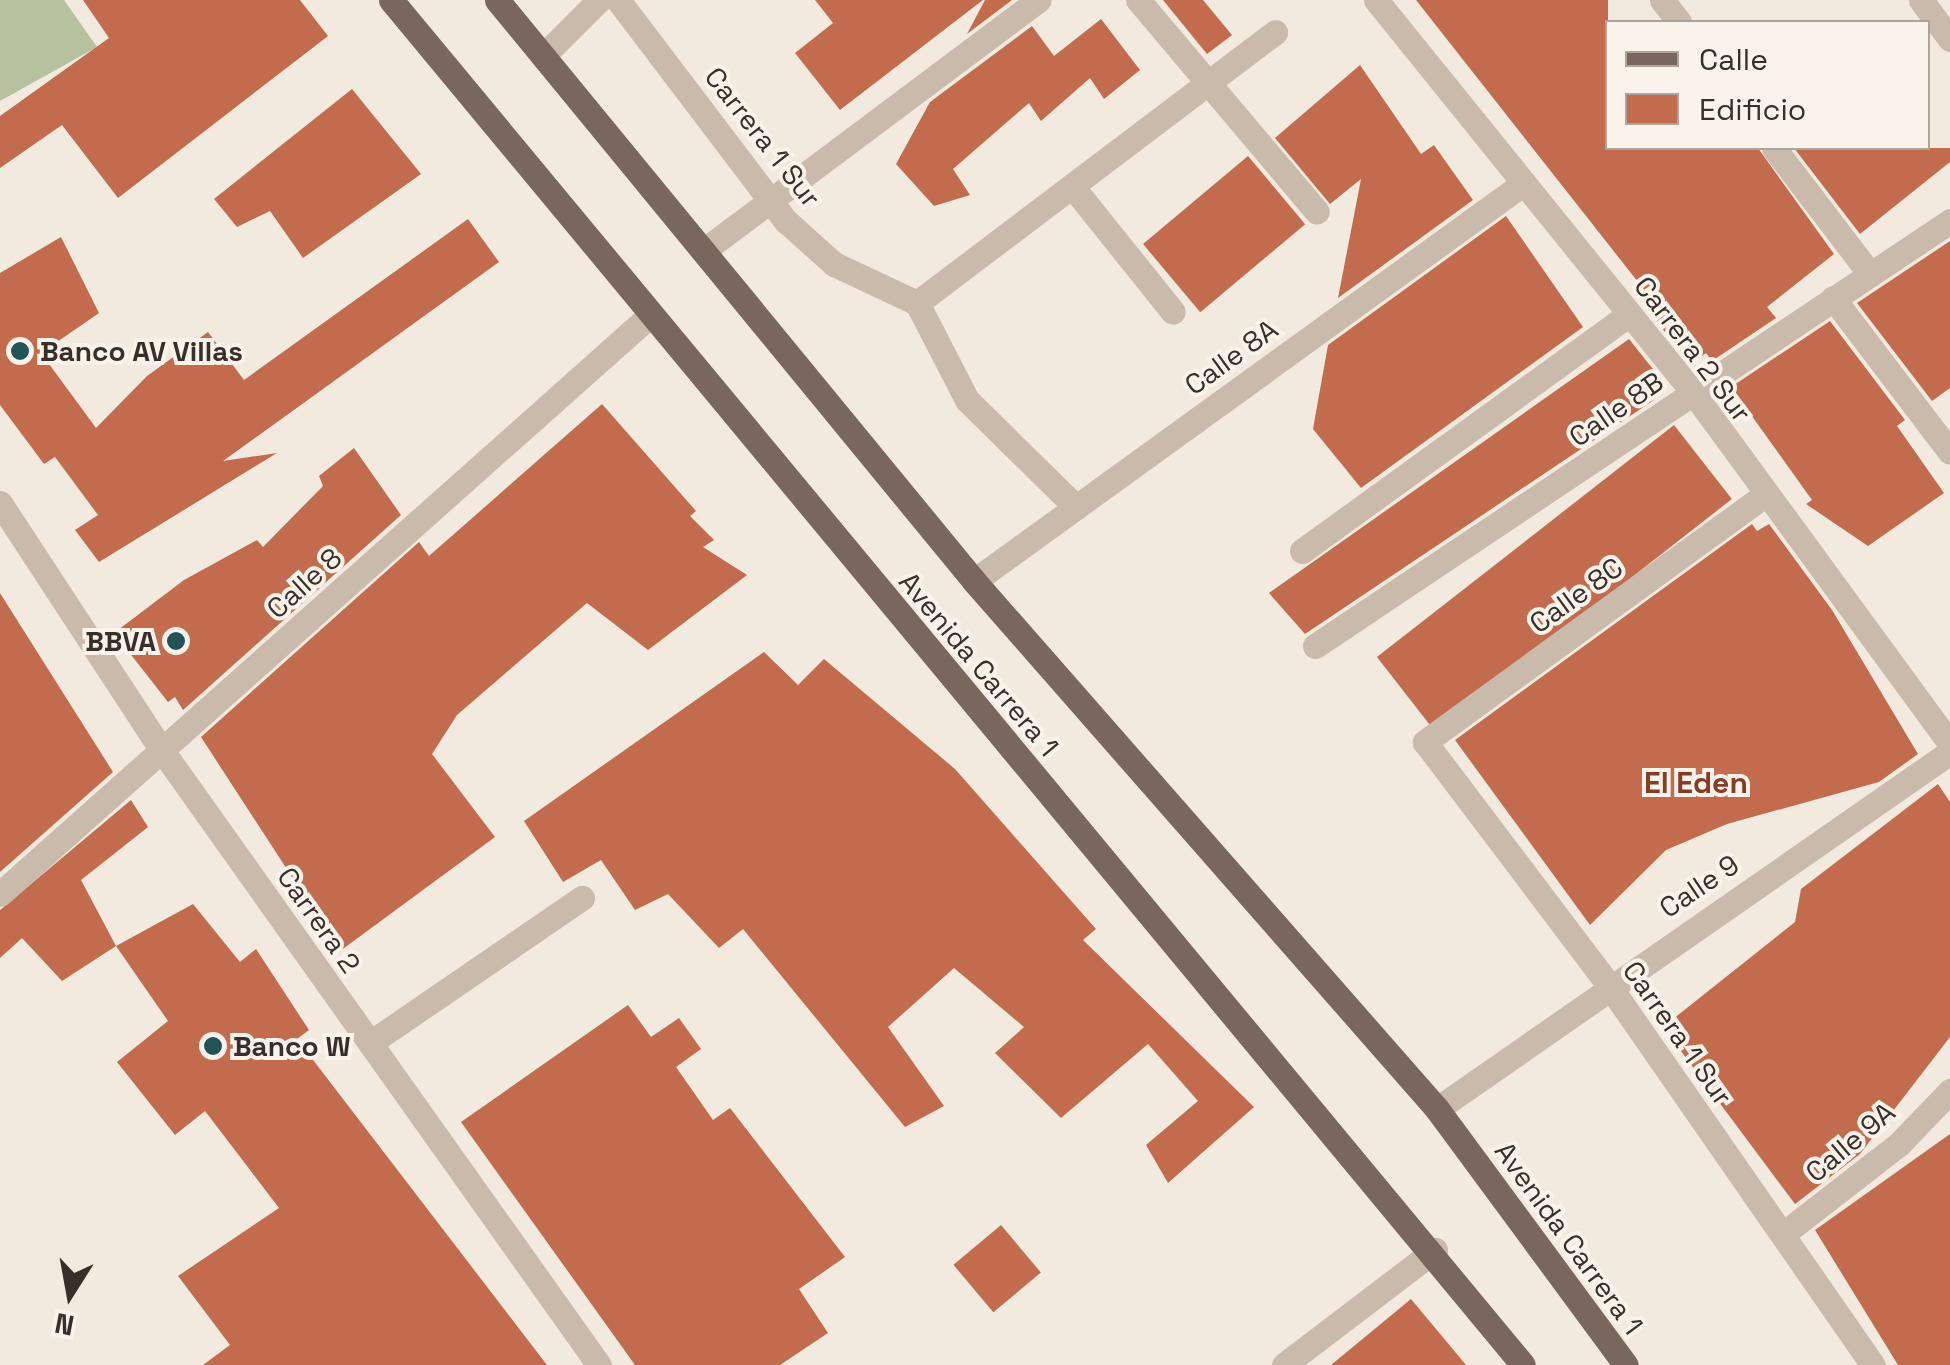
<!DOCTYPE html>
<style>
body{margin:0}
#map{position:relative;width:1950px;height:1365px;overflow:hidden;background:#f2eadf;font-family:"Space Grotesk",sans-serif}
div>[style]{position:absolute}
.green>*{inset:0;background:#b5c19f}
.building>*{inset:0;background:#c26c4d;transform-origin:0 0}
.minor>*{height:25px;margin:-12.5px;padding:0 12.5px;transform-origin:12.5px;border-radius:12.5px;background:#cabaab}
.major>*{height:25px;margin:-12.5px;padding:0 12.5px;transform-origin:12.5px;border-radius:12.5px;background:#79665c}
.dots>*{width:28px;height:28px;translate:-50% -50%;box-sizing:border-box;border:5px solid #faf3eb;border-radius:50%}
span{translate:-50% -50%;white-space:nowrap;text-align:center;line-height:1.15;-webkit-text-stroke:8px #faf3eb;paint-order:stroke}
.street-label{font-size:28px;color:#382f2a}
.poi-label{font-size:28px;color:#382f2a;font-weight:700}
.left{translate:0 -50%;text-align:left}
.right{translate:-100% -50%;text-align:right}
.neighbourhood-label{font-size:30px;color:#853e25;font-weight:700}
.legend{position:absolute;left:1605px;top:20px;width:325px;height:130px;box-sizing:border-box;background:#faf3eb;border:2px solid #aca59e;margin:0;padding:12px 18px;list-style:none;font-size:30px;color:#382f2a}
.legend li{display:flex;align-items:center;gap:20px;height:50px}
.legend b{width:50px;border:2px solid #aca59e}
.north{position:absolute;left:20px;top:1245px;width:100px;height:100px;-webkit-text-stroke:8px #faf3eb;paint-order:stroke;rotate:191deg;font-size:28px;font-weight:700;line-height:40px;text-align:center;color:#382f2a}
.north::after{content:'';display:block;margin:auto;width:35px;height:45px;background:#382f2a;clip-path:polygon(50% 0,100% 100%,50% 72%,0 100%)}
</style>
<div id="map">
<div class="green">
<div style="clip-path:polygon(0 0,64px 0,97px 47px,0 101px)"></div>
</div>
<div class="building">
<div style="clip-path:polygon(83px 0,300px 0,328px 36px,118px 198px,62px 125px,0 168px,0 116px,109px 38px)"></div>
<div style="clip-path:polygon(815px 0,983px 0,840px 110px,795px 53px,833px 23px)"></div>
<div style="clip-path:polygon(985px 0,1012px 0,967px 34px)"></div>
<div style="clip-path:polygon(1163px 0,1203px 0,1232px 35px,1207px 54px)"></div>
<div style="clip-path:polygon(1416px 0,1608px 0,1608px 148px,1758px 148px,1834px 254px,1767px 307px,1776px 318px,1712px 361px,1706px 353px,1691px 364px,1656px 321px,1664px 315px)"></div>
<div style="clip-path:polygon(1101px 19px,1140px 70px,1104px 99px,1090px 78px,1041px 121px,1029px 103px,953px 169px,970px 195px,934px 206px,896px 164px,930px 102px,1032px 26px,1054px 56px)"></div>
<div style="clip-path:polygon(1360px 65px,1421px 154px,1434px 145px,1473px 200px,1338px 298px,1361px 179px,1330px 204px,1275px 138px)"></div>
<div style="clip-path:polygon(352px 89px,421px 174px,303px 258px,270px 211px,237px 227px,214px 199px)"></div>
<div style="clip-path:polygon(1794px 148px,1950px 148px,1950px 162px,1860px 234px)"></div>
<div style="left:1248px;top:156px;width:89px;height:137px;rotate:50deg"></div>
<div style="clip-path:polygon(1506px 216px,1583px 327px,1361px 488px,1313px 429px,1328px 345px)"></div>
<div style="clip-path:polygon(468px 219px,499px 262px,223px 461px,277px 453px,99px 562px,75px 530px,98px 515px,55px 457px,44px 464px,0 405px,0 273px,61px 237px,99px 313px,41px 353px,96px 428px,147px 376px,208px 332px,244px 380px)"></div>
<div style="clip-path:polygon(1950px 241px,1950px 388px,1932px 401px,1857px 303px)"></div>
<div style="clip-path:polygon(1830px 321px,1905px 420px,1897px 426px,1944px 493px,1868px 546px,1806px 504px,1812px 500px,1731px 387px)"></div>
<div style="clip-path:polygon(1629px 339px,1664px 383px,1649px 393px,1654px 400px,1305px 634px,1269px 593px)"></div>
<div style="clip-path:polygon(602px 404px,696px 511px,690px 516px,714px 540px,703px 547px,747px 575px,648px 650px,587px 603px,457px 715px,432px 754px,495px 837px,340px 951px,201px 737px,419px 542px,429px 556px)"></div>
<div style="left:1674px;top:425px;width:94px;height:377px;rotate:52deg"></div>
<div style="clip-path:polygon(354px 448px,401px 515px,183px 710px,175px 697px,168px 702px,114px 633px,184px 580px,257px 540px,263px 547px,323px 486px,319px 476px)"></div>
<div style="clip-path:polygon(1752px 524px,1757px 531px,1769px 524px,1832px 610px,1918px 754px,1879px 782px,1727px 824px,1666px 850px,1590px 925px,1455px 740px)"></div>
<div style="clip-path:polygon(0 593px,113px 772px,0 872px)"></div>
<div style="clip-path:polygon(764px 652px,798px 685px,824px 659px,955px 769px,1096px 929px,1083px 940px,1254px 1107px,1168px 1183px,1146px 1145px,1198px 1101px,1148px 1044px,1061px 1118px,995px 1053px,1024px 1027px,954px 968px,888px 1027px,944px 1106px,905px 1127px,743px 929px,719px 948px,668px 894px,635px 910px,601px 860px,563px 882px,524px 821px)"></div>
<div style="clip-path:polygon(1938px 784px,1950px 802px,1950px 1037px,1860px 1154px,1795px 1204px,1663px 1027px,1795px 922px,1801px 889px)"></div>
<div style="clip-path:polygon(131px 800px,148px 827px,81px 880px,116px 946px,62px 981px,22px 938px,0 958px,0 910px)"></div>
<div style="clip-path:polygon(193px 904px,240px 962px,256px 949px,309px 1030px,297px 1039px,547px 1365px,203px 1365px,230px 1345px,178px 1276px,279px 1208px,205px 1111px,175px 1135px,117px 1062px,168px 1021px,116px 946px)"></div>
<div style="clip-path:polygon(628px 1005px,651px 1037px,679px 1018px,701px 1049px,676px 1067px,713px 1120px,730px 1108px,845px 1257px,799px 1289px,828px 1333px,780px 1365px,635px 1365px,461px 1122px)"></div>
<div style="clip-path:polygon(1950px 1134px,1950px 1365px,1898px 1365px,1815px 1230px)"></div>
<div style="left:1001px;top:1225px;width:62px;height:62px;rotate:50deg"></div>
<div style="clip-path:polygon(1411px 1299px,1466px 1365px,1331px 1365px)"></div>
</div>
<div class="minor">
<div style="left:618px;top:0;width:278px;rotate:52.8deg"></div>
<div style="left:786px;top:221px;width:64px;rotate:41.9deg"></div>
<div style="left:834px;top:264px;width:92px;rotate:25.2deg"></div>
<div style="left:917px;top:303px;width:109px;rotate:62.7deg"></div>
<div style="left:967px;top:400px;width:153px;rotate:44.5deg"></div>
<div style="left:1138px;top:0;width:277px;rotate:49.8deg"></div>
<div style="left:1376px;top:0;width:503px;rotate:51.06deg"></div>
<div style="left:1692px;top:391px;width:437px;rotate:53.8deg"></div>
<div style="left:1662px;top:0;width:28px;rotate:52deg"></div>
<div style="left:1921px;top:0;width:49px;rotate:53.4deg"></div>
<div style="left:543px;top:56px;width:79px;rotate:-45deg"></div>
<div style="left:1774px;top:148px;width:158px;rotate:52.7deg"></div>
<div style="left:1072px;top:186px;width:161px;rotate:51.3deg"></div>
<div style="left:703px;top:251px;width:419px;rotate:-36.8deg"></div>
<div style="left:1833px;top:298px;width:193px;rotate:52.8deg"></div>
<div style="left:917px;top:303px;width:449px;rotate:-37.1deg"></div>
<div style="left:1762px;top:497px;width:417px;rotate:144deg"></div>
<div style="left:1425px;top:742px;width:303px;rotate:52.9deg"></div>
<div style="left:1608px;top:984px;width:464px;rotate:55.2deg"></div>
<div style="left:0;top:503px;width:294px;rotate:56.8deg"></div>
<div style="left:161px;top:749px;width:756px;rotate:54.59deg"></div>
<div style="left:1302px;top:551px;width:404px;rotate:-35.9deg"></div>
<div style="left:974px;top:581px;width:679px;rotate:-35.89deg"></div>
<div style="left:1315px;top:646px;width:764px;rotate:-33.79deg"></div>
<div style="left:0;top:894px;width:868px;rotate:-41.68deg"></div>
<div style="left:370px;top:1043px;width:257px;rotate:-34.4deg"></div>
<div style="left:1437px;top:1109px;width:625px;rotate:-34.83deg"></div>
<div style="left:1783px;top:1234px;width:147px;rotate:-37.8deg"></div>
<div style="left:1899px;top:1144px;width:74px;rotate:-46.1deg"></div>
<div style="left:1284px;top:1365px;width:190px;rotate:-37.3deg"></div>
</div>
<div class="major">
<div style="left:391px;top:0;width:1773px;rotate:50.33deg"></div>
<div style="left:497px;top:0;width:752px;rotate:50.61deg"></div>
<div style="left:974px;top:581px;width:702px;rotate:48.75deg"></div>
<div style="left:1437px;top:1109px;width:318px;rotate:53.6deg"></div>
</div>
<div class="dots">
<div style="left:20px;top:351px;background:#205459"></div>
<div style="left:176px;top:641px;background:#205459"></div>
<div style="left:213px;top:1046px;background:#205459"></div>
</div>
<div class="street-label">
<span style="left:763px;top:137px;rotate:52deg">Carrera 1 Sur</span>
<span style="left:1693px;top:349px;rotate:53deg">Carrera 2 Sur</span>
<span style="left:1231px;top:357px;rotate:-36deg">Calle 8A</span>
<span style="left:1616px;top:409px;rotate:-35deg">Calle 8B</span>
<span style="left:304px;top:583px;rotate:-42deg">Calle 8</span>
<span style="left:1576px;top:595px;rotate:-36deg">Calle 8C</span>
<span style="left:979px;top:664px;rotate:50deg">Avenida Carrera 1</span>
<span style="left:1699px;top:886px;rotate:-34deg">Calle 9</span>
<span style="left:319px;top:920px;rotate:55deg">Carrera 2</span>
<span style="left:1678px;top:1033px;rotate:55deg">Carrera 1 Sur</span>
<span style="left:1850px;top:1142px;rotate:-40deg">Calle 9A</span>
<span style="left:1569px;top:1238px;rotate:54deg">Avenida Carrera 1</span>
</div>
<div class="poi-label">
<span class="left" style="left:40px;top:351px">Banco AV Villas</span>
<span class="right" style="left:156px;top:641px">BBVA</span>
<span class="left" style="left:233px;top:1046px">Banco W</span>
</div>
<div class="neighbourhood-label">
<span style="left:1696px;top:783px">El Eden</span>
</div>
<ul class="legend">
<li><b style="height:12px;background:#79665c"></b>Calle</li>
<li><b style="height:28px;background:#c26c4d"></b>Edificio</li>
</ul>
<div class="north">N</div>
</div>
